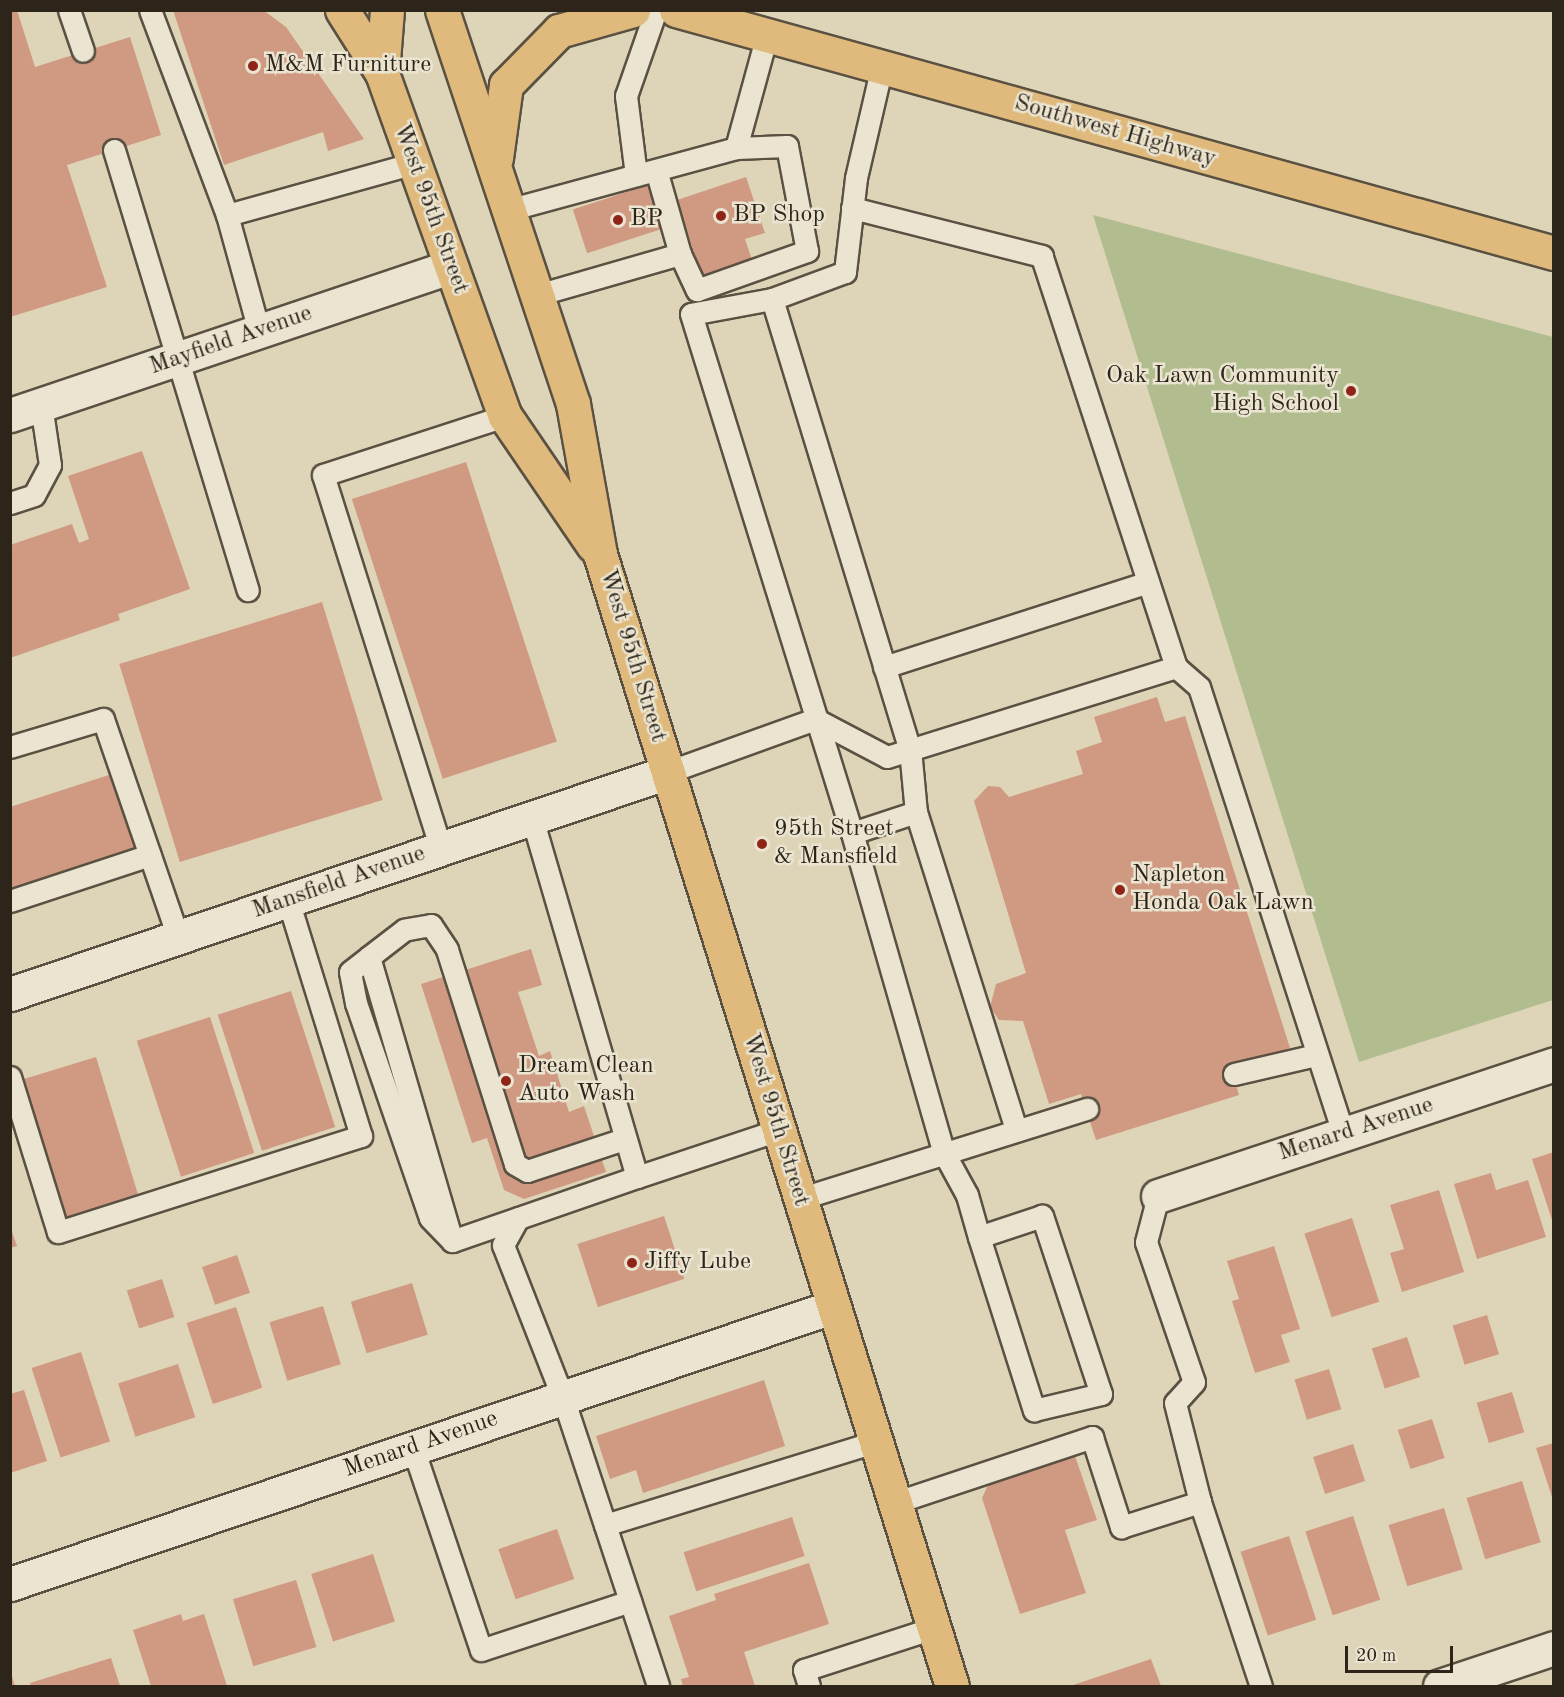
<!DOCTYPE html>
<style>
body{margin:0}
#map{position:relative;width:1564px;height:1697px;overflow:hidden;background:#ded5b8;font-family:"Old Standard TT",serif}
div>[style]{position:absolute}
.green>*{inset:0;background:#b1bd8f}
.building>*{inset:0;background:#d09981;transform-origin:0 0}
.roads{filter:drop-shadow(2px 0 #5a5142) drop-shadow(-2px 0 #5a5142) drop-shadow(0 2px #5a5142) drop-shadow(0 -2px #5a5142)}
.service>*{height:21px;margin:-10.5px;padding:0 10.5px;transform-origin:10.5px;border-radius:10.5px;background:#eae4d1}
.minor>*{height:33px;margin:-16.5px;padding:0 16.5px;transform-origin:16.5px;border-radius:16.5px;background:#eae4d1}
.primary>*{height:33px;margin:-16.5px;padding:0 16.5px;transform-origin:16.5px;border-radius:16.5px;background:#dfba7c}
.dots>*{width:16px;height:16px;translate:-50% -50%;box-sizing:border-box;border:3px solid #eae4d1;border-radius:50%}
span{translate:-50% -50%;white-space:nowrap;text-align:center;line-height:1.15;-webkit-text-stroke:5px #eae4d1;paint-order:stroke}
.poi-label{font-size:24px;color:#2e251a}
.left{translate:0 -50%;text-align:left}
.right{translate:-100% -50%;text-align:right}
.street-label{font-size:24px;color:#2e251a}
.frame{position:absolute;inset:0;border:12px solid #2e251a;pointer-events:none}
.scale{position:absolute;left:1345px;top:1646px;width:108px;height:27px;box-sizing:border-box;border:3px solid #2e251a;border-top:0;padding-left:8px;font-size:18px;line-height:21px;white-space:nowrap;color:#2e251a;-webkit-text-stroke:4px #eae4d1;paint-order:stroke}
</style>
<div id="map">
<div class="green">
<div style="clip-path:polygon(1093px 215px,1553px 337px,1553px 1000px,1359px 1062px)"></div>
</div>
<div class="building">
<div style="clip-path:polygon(10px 10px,17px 10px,35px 67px,130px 37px,161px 135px,67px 165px,107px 287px,10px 317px)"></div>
<div style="clip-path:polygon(173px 10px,263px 10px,286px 27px,364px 139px,328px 151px,323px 132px,224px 165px)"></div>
<div style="clip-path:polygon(746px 177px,765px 233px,745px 239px,754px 266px,704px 283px,677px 200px)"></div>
<div style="left:648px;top:185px;width:46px;height:79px;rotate:72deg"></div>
<div style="clip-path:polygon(142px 451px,190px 589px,118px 614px,120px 620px,10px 658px,10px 545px,72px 524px,79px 543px,89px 539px,68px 476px)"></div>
<div style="left:466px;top:462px;width:294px;height:120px;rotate:72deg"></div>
<div style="left:322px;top:602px;width:207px;height:212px;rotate:73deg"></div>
<div style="clip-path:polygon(1157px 697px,1165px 722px,1185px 716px,1290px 1048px,1231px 1067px,1239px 1095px,1096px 1140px,1081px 1094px,1049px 1104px,1023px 1021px,999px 1020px,990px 1007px,996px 984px,1026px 973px,974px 801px,988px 786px,1000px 787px,1009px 797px,1083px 774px,1076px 751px,1102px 742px,1094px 717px)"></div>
<div style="clip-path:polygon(115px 773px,139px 848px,10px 890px,10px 807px)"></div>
<div style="clip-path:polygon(531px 949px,542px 985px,518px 992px,539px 1056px,550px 1051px,569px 1112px,584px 1106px,606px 1172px,524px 1199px,504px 1190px,487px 1138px,472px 1143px,421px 984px)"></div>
<div style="left:291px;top:991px;width:143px;height:77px;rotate:72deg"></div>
<div style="left:210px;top:1017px;width:143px;height:77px;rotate:72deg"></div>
<div style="left:96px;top:1057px;width:144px;height:78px;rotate:73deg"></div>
<div style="clip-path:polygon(1554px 1152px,1554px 1223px,1553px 1223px,1532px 1159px)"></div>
<div style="clip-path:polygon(1491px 1173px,1496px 1190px,1528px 1180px,1546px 1237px,1477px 1259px,1454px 1184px)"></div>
<div style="clip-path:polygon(1439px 1190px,1464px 1272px,1402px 1292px,1390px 1253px,1404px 1249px,1390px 1205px)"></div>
<div style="left:664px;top:1216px;width:66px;height:91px;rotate:72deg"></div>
<div style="left:1352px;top:1218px;width:88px;height:50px;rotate:72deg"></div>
<div style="clip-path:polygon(10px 1226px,17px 1246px,10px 1248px)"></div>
<div style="clip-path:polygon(1274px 1246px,1300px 1329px,1281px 1335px,1290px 1362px,1255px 1373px,1232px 1301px,1239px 1299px,1227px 1261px)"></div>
<div style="left:237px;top:1255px;width:40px;height:37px;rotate:71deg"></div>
<div style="left:162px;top:1279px;width:40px;height:37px;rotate:72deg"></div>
<div style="left:412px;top:1283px;width:54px;height:64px;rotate:73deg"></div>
<div style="left:323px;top:1306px;width:61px;height:56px;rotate:73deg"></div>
<div style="left:236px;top:1307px;width:85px;height:52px;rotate:72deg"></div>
<div style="left:1487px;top:1315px;width:41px;height:36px;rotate:73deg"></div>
<div style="left:1407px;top:1337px;width:42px;height:37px;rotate:72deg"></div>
<div style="left:81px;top:1352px;width:94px;height:52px;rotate:72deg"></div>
<div style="left:178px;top:1364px;width:56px;height:63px;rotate:72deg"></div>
<div style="left:1329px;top:1369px;width:42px;height:36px;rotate:73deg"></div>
<div style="clip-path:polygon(764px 1380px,785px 1446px,643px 1493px,636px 1470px,610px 1479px,596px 1436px)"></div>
<div style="clip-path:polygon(24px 1390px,47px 1461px,10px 1473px,10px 1394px)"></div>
<div style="left:1512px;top:1392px;width:42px;height:37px;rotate:73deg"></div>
<div style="left:1432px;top:1419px;width:41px;height:36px;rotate:72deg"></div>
<div style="clip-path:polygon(1554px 1443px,1554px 1500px,1553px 1500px,1536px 1448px)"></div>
<div style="left:1353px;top:1444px;width:39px;height:42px;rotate:72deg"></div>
<div style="clip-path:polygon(1075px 1456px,1097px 1520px,1065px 1530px,1086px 1593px,1020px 1614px,982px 1498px,988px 1485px)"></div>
<div style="left:1522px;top:1481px;width:64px;height:58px;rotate:73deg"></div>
<div style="left:1444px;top:1508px;width:64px;height:58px;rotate:73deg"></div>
<div style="left:1353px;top:1516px;width:88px;height:50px;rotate:72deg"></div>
<div style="left:792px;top:1517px;width:41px;height:114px;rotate:72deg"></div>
<div style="left:557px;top:1529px;width:53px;height:62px;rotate:71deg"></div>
<div style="left:1289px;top:1536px;width:88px;height:51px;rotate:72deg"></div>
<div style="left:373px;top:1554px;width:71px;height:65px;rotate:72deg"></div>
<div style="clip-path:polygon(809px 1563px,829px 1624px,744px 1652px,755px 1686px,683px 1686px,681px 1679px,689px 1677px,669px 1616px,716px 1600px,714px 1594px)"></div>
<div style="left:296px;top:1580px;width:70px;height:66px;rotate:73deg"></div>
<div style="clip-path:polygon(181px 1614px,183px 1621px,204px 1614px,227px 1686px,151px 1686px,133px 1630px)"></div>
<div style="clip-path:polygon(111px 1658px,120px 1686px,31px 1686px,30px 1683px)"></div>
<div style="clip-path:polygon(1151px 1659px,1161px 1686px,1070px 1686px)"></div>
<div style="clip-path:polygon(10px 1673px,11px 1673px,15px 1686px,10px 1686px)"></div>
</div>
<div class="roads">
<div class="service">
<div style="left:69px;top:10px;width:43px;rotate:71.1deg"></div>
<div style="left:150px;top:10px;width:219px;rotate:69.4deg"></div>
<div style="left:882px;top:66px;width:115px;rotate:103.1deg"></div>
<div style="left:856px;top:178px;width:95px;rotate:96.7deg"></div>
<div style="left:845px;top:272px;width:78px;rotate:159.7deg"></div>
<div style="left:772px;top:299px;width:471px;rotate:73deg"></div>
<div style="left:910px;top:749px;width:63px;rotate:84.6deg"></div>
<div style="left:916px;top:812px;width:332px;rotate:72.5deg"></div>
<div style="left:114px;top:150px;width:460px;rotate:73.1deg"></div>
<div style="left:636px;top:175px;width:80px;rotate:-97.2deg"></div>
<div style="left:626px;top:96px;width:91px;rotate:-70.8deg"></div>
<div style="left:508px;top:210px;width:236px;rotate:-15.2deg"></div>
<div style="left:736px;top:148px;width:117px;rotate:-74.7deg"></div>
<div style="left:680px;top:254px;width:40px;rotate:65deg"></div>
<div style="left:697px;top:290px;width:117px;rotate:-19.5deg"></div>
<div style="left:807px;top:251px;width:107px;rotate:-100.8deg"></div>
<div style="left:787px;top:146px;width:51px;rotate:177.8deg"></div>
<div style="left:537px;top:295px;width:149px;rotate:-16deg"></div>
<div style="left:680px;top:254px;width:87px;rotate:-105.9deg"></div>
<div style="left:772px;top:299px;width:82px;rotate:169.5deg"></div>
<div style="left:691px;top:314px;width:543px;rotate:72.77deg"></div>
<div style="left:259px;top:331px;width:120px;rotate:-105.4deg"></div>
<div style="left:227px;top:215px;width:194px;rotate:-15.5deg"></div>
<div style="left:10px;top:503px;width:25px;rotate:-18deg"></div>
<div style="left:34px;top:495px;width:34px;rotate:-62deg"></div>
<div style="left:50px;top:465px;width:61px;rotate:-98.5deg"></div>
<div style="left:884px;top:667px;width:277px;rotate:-17.8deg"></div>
<div style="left:1176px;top:667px;width:30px;rotate:41deg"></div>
<div style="left:1199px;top:687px;width:470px;rotate:72.1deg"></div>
<div style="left:10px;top:747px;width:97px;rotate:-16.8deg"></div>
<div style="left:103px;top:719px;width:231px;rotate:71deg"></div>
<div style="left:668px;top:772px;width:156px;rotate:-19.8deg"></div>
<div style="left:815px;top:719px;width:81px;rotate:27.8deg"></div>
<div style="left:887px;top:757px;width:303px;rotate:-17.3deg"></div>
<div style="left:1176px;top:667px;width:432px;rotate:-108.1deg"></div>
<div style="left:1042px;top:256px;width:196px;rotate:-165.8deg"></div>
<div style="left:916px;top:812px;width:67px;rotate:161.8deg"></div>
<div style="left:852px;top:833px;width:333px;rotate:74deg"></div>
<div style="left:944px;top:1153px;width:48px;rotate:61.3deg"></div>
<div style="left:967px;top:1195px;width:44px;rotate:74.1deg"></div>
<div style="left:979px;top:1237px;width:182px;rotate:72.4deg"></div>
<div style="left:1034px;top:1410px;width:69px;rotate:-13.4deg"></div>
<div style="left:1101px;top:1394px;width:188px;rotate:-108.3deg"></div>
<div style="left:1042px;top:1216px;width:66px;rotate:161.6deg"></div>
<div style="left:532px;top:818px;width:374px;rotate:73.7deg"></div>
<div style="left:637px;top:1177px;width:149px;rotate:-18.4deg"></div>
<div style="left:441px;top:849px;width:392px;rotate:-107.5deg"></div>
<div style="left:323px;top:475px;width:191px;rotate:-18deg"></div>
<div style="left:10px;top:901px;width:147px;rotate:-18.2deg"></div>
<div style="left:369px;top:957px;width:24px;rotate:142deg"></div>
<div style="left:350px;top:972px;width:32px;rotate:79deg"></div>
<div style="left:356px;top:1003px;width:227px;rotate:71deg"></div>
<div style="left:430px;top:1218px;width:32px;rotate:46deg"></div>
<div style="left:1234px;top:1074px;width:84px;rotate:-13deg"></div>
<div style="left:10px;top:1077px;width:162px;rotate:72.8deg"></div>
<div style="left:58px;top:1232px;width:318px;rotate:-17.6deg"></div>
<div style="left:361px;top:1136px;width:247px;rotate:-107.2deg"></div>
<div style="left:624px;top:1139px;width:102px;rotate:161.7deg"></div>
<div style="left:527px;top:1171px;width:14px;rotate:-150deg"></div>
<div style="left:515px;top:1164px;width:225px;rotate:-107.6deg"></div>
<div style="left:447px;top:949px;width:29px;rotate:-124deg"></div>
<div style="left:431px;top:925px;width:27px;rotate:170deg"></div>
<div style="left:404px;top:930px;width:44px;rotate:142.4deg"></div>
<div style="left:369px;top:957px;width:296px;rotate:73.7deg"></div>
<div style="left:452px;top:1241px;width:196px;rotate:-19.1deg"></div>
<div style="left:1158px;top:1196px;width:48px;rotate:104.6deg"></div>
<div style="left:1146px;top:1242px;width:148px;rotate:71.1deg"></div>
<div style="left:1194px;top:1382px;width:28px;rotate:132deg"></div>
<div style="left:1175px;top:1403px;width:102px;rotate:75.8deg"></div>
<div style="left:1200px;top:1502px;width:194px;rotate:71.7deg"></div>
<div style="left:799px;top:1199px;width:302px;rotate:-17.4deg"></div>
<div style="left:518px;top:1218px;width:31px;rotate:119deg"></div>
<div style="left:503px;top:1245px;width:164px;rotate:68.6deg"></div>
<div style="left:563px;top:1398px;width:303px;rotate:71.7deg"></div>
<div style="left:413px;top:1448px;width:213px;rotate:71.4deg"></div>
<div style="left:481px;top:1650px;width:157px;rotate:-18.2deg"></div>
<div style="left:894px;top:1503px;width:209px;rotate:-18.4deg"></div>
<div style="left:1092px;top:1437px;width:95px;rotate:72.1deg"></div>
<div style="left:1121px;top:1527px;width:83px;rotate:-17.6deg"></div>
<div style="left:605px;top:1525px;width:282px;rotate:-17.1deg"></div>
<div style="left:809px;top:1686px;width:17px;rotate:-107deg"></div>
<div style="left:804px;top:1670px;width:136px;rotate:-18deg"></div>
</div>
<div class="minor">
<div style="left:10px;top:415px;width:465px;rotate:-18.6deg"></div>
<div style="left:10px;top:994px;width:694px;rotate:-18.64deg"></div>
<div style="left:1158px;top:1196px;width:417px;rotate:-18.4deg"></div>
<div style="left:10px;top:1584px;width:867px;rotate:-18.62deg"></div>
<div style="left:1440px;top:1686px;width:120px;rotate:-18.4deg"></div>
</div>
<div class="primary">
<div style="left:342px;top:10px;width:75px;rotate:57.6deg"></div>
<div style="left:387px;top:10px;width:63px;rotate:94.5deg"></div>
<div style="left:382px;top:73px;width:364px;rotate:70.3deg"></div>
<div style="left:505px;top:416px;width:156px;rotate:55.7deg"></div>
<div style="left:442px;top:10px;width:415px;rotate:71.6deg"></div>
<div style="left:573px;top:404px;width:152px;rotate:79.8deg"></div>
<div style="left:600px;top:554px;width:1185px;rotate:72.73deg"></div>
<div style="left:676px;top:10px;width:911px;rotate:15.47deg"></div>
<div style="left:496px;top:158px;width:74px;rotate:-82.2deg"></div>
<div style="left:506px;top:85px;width:76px;rotate:-45.5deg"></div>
<div style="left:559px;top:31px;width:77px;rotate:-15.8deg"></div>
</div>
</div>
<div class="dots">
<div style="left:253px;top:66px;background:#8f2418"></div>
<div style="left:721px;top:216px;background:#8f2418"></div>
<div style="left:618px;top:220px;background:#8f2418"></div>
<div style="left:1351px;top:391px;background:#8f2418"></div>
<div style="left:762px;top:844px;background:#8f2418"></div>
<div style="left:1120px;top:890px;background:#8f2418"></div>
<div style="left:506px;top:1081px;background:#8f2418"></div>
<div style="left:632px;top:1263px;background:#8f2418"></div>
</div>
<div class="poi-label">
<span class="left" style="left:265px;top:66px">M&amp;M Furniture</span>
<span class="left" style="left:733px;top:216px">BP Shop</span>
<span class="left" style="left:630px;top:220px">BP</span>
<span class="right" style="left:1339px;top:391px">Oak Lawn Community<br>High School</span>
<span class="left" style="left:774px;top:844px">95th Street<br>&amp; Mansfield</span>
<span class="left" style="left:1132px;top:890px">Napleton<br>Honda Oak Lawn</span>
<span class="left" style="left:518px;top:1081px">Dream Clean<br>Auto Wash</span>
<span class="left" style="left:644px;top:1263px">Jiffy Lube</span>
</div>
<div class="street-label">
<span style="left:1115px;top:132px;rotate:16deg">Southwest Highway</span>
<span style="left:430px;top:209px;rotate:70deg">West 95th Street</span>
<span style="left:231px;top:341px;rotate:-19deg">Mayfield Avenue</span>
<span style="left:632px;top:656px;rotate:73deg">West 95th Street</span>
<span style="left:339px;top:883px;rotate:-19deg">Mansfield Avenue</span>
<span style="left:775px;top:1120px;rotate:73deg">West 95th Street</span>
<span style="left:1356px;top:1130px;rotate:-18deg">Menard Avenue</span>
<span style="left:421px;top:1445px;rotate:-19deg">Menard Avenue</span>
</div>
<div class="frame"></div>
<div class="scale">20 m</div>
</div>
